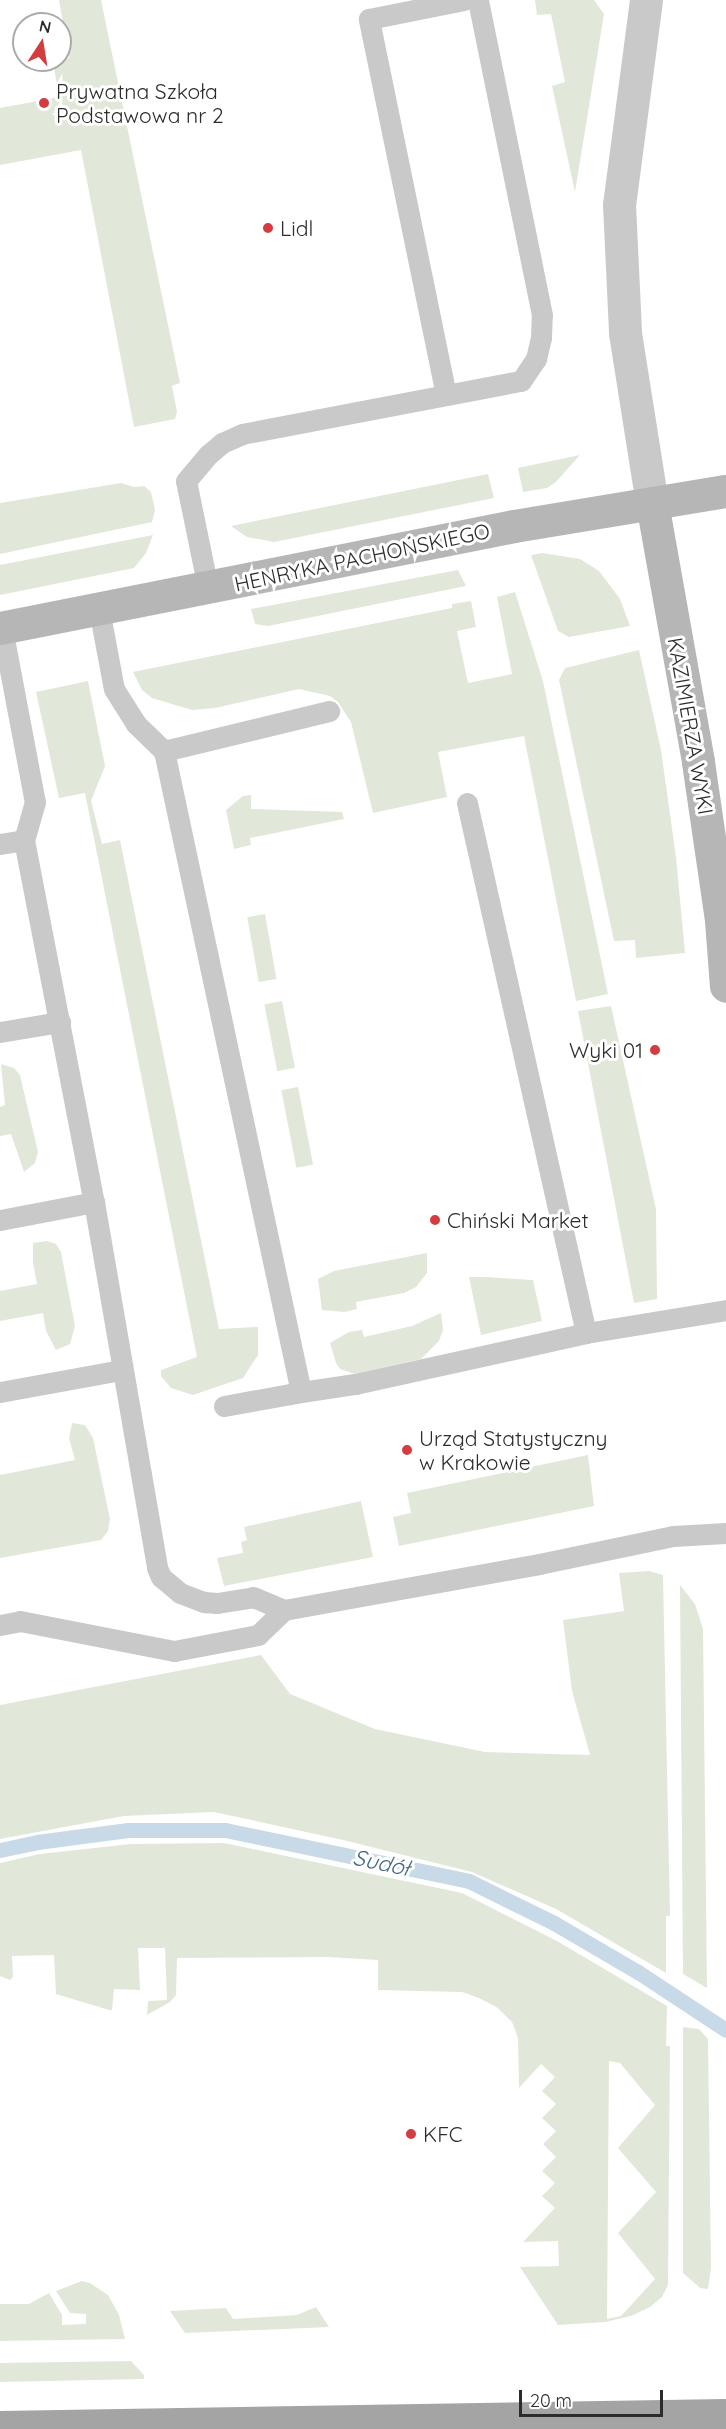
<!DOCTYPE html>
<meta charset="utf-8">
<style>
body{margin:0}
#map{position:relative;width:726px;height:2429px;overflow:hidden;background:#fff;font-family:Quicksand,sans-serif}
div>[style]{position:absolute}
.green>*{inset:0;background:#e1e8da;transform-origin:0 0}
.stream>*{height:15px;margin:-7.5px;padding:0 7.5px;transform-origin:7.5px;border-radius:7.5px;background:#c8d9e7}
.lane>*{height:21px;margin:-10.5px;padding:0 10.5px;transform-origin:10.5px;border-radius:10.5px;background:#c9c9c9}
.street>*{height:33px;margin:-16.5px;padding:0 16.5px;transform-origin:16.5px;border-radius:16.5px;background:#c9c9c9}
.secondary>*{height:33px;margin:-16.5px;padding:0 16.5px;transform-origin:16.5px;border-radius:16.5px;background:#b6b6b6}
.primary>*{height:33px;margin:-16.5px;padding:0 16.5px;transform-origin:16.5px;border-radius:16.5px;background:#a4a4a4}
.dots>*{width:16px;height:16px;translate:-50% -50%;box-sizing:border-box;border:3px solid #fff;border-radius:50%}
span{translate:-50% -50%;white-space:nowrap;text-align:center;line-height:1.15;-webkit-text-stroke:6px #fff;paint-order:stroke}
.poi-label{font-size:21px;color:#2c2c2c}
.left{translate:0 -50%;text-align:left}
.right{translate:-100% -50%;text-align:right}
.street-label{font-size:21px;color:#2c2c2c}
.water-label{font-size:22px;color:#426885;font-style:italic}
.north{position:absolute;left:12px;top:12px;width:60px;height:60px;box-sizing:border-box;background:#fff;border:2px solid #ababab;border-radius:50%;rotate:12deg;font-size:16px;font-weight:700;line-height:24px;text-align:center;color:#2c2c2c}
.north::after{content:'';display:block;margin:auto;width:21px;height:27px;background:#d43d3f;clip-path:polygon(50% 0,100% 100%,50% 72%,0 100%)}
.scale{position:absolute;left:519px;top:2390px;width:144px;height:27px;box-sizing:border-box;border:3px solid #2c2c2c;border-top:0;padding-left:8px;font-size:18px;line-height:21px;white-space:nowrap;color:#2c2c2c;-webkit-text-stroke:4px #fff;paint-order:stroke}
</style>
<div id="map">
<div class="green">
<div style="clip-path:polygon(59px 0,101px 0,180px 383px,172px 386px,177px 412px,175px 419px,134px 427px,81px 150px,0 165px,0 108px,59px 97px,53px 62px,69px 58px)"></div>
<div style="clip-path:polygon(535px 0,594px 0,604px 14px,575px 192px,552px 86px,565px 82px,551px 14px,537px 15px)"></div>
<div style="clip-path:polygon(580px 455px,556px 482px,547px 488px,523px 492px,518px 468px)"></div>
<div style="clip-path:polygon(488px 474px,494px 498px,274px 542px,247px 537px,231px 526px)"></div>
<div style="clip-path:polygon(121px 483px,134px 487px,144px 486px,151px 492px,155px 510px,152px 522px,0 554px,0 503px)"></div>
<div style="clip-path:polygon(153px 535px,146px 553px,134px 568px,0 595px,0 565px)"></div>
<div style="clip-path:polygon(542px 553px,580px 559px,599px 571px,620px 599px,630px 626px,569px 637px,558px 631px,531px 555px)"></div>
<div style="clip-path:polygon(458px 570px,466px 586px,268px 626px,255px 624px,251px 609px)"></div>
<div style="clip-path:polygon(515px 592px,543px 681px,608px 994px,576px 1001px,524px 736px,438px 752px,447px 797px,373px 813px,351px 722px,338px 702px,330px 696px,299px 689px,215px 708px,192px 710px,152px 698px,142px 690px,133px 672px,452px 608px,452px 604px,471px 601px,476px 627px,457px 631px,468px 683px,512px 674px,497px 597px)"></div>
<div style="clip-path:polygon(639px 650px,661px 750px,676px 857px,685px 953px,636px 958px,635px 940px,614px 941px,559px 680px,565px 668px)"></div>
<div style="clip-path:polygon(88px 681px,105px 766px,91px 801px,102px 844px,120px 840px,219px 1329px,258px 1327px,258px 1355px,243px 1378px,193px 1395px,171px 1388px,161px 1376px,161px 1370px,197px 1357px,85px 793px,59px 798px,36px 692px)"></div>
<div style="clip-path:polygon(251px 795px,251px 809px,342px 812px,344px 819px,250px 838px,251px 845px,234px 849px,226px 810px,243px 796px)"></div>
<div style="left:265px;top:914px;width:66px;height:18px;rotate:80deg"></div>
<div style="left:282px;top:1001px;width:68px;height:18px;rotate:79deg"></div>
<div style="clip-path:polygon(611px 1006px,656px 1209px,657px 1299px,634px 1303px,578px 1011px)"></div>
<div style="clip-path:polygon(1px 1064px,14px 1068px,20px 1075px,38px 1152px,35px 1163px,24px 1172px,11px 1134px,0 1136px,0 1107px,5px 1105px)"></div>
<div style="left:298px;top:1087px;width:79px;height:17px;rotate:79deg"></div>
<div style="clip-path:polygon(47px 1241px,56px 1244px,61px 1252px,75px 1326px,70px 1344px,56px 1350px,46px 1331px,43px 1313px,0 1321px,0 1291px,37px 1284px,33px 1263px,33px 1243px)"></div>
<div style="clip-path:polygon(427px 1253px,427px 1273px,416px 1287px,404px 1293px,356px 1302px,357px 1309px,345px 1312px,322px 1310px,318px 1279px,334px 1271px)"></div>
<div style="clip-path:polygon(486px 1277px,533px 1280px,542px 1321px,481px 1335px,469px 1277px)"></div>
<div style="clip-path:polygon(441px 1313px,443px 1330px,439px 1341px,421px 1359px,355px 1374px,340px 1369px,336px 1363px,330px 1343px,349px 1332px,362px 1330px,364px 1337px,412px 1326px)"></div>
<div style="clip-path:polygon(72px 1423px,85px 1425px,93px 1438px,110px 1519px,108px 1531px,101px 1540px,0 1558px,0 1475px,75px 1460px,69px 1438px)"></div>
<div style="clip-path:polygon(588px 1455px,594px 1506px,399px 1546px,393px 1517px,411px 1513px,407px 1493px)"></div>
<div style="clip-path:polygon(361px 1501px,373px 1557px,224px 1586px,217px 1558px,243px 1553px,241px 1542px,247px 1540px,244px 1527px)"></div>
<div style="clip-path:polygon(649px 1571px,663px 1575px,670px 1916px,666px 1916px,666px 1973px,556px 1909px,472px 1872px,343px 1840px,214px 1812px,124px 1816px,0 1839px,0 1705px,261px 1655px,290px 1694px,375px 1729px,485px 1752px,590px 1755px,572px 1691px,563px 1620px,624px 1611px,619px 1573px)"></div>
<div style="clip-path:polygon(680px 1585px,695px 1604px,703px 1629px,707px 1988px,683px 1974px)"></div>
<div style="clip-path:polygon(evenodd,224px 1843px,462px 1893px,557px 1941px,667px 2006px,666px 2046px,670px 2046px,668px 2285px,662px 2297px,650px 2307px,631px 2316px,605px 2322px,558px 2325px,520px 2267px,559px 2266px,558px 2241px,523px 2242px,555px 2208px,542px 2196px,555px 2183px,542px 2171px,556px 2157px,543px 2144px,556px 2131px,542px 2118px,556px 2104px,542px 2091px,555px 2077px,541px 2064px,519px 2088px,518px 2038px,512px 2022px,498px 2008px,479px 1998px,462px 1992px,378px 1990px,378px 1960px,328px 1957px,177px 1958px,176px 1995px,170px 2002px,147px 2015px,148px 2001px,167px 2000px,165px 1948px,138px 1948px,140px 1990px,114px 1989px,112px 2010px,109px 2010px,56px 1994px,54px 1955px,12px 1956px,13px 1977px,10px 1980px,0 1976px,0 1863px,40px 1854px,131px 1844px,224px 1843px,609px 2061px,620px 2063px,655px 2105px,618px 2148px,656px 2192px,618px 2233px,655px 2279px,621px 2316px,607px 2319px,609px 2061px)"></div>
<div style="clip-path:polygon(683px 2027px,699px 2029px,708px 2039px,711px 2268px,708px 2289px,700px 2288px,683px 2273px)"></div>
<div style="clip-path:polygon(82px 2281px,90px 2283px,108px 2295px,119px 2315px,125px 2339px,0 2341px,0 2304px,29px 2304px,49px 2293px,62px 2315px,62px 2325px,86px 2324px,86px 2314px,70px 2313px,56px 2291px)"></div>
<div style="clip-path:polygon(316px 2307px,329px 2327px,185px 2333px,170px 2311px,226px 2308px,233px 2319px,297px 2315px)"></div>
<div style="clip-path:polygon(131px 2361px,144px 2375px,144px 2379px,0 2382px,0 2363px)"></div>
</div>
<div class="stream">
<div style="left:0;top:1850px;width:38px;rotate:-12deg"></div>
<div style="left:37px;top:1842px;width:92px;rotate:-7.5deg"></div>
<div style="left:128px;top:1830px;width:97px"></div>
<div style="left:225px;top:1830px;width:249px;rotate:11.8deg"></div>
<div style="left:469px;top:1881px;width:95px;rotate:26.3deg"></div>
<div style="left:554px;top:1923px;width:97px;rotate:30.3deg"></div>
<div style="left:638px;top:1972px;width:105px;rotate:33.4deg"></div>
</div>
<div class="lane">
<div style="left:446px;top:395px;width:384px;rotate:-101.6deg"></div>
<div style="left:369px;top:19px;width:97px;rotate:-11.3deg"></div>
<div style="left:208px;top:588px;width:109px;rotate:-101.6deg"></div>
<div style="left:186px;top:481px;width:35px;rotate:-50deg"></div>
<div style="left:209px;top:454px;width:17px;rotate:-40deg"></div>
<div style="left:222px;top:443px;width:22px;rotate:-24deg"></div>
<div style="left:242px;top:434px;width:284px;rotate:-10.8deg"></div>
<div style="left:521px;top:381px;width:27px;rotate:-56deg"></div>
<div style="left:536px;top:359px;width:22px;rotate:-77deg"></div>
<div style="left:541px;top:338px;width:23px;rotate:-88deg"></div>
<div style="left:542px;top:315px;width:321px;rotate:-101.5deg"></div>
<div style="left:99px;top:609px;width:81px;rotate:79.4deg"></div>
<div style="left:114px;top:689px;width:41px;rotate:57.8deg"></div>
<div style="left:136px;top:724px;width:39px;rotate:44deg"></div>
<div style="left:164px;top:751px;width:655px;rotate:77.94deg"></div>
<div style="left:301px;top:1392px;width:55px;rotate:-8.4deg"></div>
<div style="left:355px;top:1384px;width:237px;rotate:-12.4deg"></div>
<div style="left:2px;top:628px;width:177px;rotate:79.3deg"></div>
<div style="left:35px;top:802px;width:40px;rotate:106deg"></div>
<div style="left:24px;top:840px;width:369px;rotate:79.1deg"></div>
<div style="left:94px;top:1202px;width:371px;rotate:80.2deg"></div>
<div style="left:157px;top:1568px;width:10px;rotate:66deg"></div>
<div style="left:161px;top:1577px;width:25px;rotate:40deg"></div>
<div style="left:180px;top:1593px;width:26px;rotate:21deg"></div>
<div style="left:204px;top:1602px;width:13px;rotate:4deg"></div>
<div style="left:217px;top:1603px;width:36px;rotate:-9deg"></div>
<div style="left:253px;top:1597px;width:34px;rotate:23deg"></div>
<div style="left:284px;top:1610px;width:259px;rotate:-10.2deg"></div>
<div style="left:539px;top:1564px;width:137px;rotate:-11.8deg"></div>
<div style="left:673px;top:1536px;width:53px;rotate:-3.2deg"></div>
<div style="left:164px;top:751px;width:170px;rotate:-13.6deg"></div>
<div style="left:467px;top:803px;width:543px;rotate:77.35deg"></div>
<div style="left:586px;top:1333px;width:142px;rotate:-9.3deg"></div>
<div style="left:0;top:844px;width:24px;rotate:-9deg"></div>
<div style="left:0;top:1032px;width:61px;rotate:-9.5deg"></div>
<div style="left:0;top:1220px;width:96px;rotate:-10.8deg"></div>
<div style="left:0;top:1392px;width:123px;rotate:-10.3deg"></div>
<div style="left:224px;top:1406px;width:78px;rotate:-10.3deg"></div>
<div style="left:0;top:1625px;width:20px;rotate:-11deg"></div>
<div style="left:20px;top:1621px;width:157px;rotate:11deg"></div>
<div style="left:174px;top:1651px;width:86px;rotate:-10.8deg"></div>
<div style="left:258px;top:1635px;width:36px;rotate:-44deg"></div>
</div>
<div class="street">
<div style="left:646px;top:0;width:206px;rotate:97.5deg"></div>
<div style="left:619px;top:204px;width:129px;rotate:87.3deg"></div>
<div style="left:625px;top:333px;width:172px;rotate:81deg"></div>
</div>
<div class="secondary">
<div style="left:652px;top:503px;width:263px;rotate:79.9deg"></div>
<div style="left:698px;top:762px;width:160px;rotate:81.7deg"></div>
<div style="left:721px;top:920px;width:66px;rotate:85.7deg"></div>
<div style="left:0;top:628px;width:524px;rotate:-11.22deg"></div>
<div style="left:514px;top:526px;width:215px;rotate:-9.4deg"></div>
</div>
<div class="primary">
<div style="left:0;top:2427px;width:726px;rotate:-0.95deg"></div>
</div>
<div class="dots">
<div style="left:44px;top:103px;background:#d43d3f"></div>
<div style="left:268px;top:228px;background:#d43d3f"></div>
<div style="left:655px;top:1050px;background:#d43d3f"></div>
<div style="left:435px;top:1220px;background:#d43d3f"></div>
<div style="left:407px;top:1450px;background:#d43d3f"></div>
<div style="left:411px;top:2134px;background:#d43d3f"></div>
</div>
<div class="poi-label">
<span class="left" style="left:56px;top:103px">Prywatna Szkoła<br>Podstawowa nr 2</span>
<span class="left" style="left:280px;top:228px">Lidl</span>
<span class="right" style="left:643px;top:1050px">Wyki 01</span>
<span class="left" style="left:447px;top:1220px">Chiński Market</span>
<span class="left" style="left:419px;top:1450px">Urząd Statystyczny<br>w Krakowie</span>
<span class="left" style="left:423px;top:2134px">KFC</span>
</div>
<div class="street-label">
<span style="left:362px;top:557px;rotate:-12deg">HENRYKA PACHOŃSKIEGO</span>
<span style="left:691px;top:726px;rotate:80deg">KAZIMIERZA WYKI</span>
</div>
<div class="water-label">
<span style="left:381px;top:1863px;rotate:12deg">Sudół</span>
</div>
<div class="north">N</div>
<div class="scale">20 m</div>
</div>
